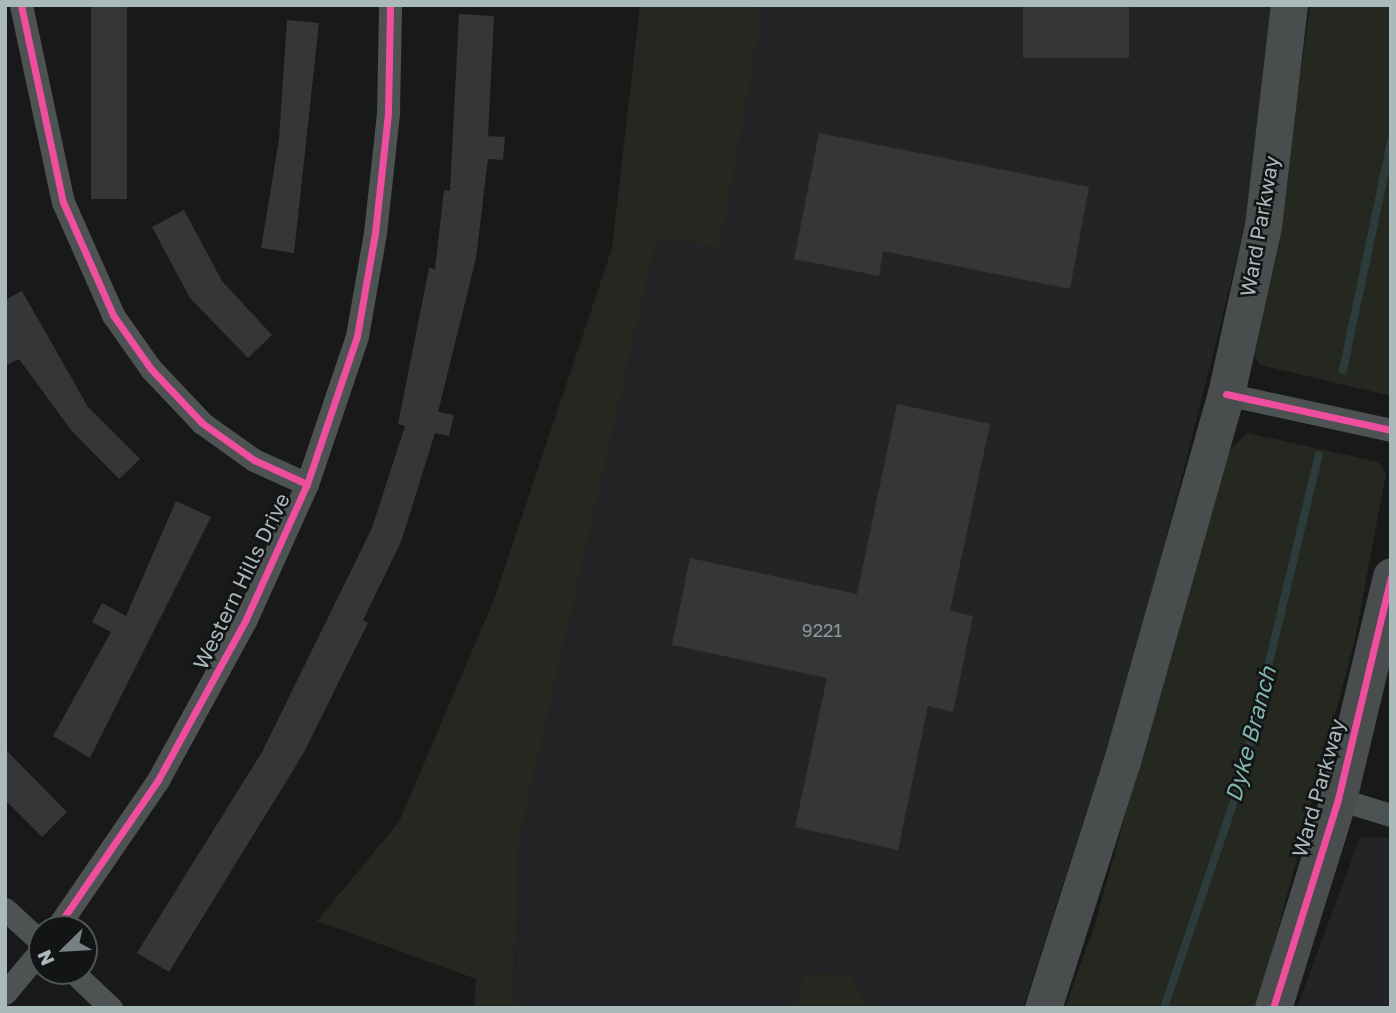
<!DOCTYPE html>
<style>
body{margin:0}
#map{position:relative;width:1396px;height:1013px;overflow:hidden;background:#191919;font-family:"Golos Text",sans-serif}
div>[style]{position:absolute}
.built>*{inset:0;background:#232425}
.green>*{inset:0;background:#242820}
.stream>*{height:8px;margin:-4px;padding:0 4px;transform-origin:4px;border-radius:4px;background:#2d3c3a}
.building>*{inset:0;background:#353637;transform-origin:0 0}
.minor>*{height:23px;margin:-11.5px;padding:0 11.5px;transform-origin:11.5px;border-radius:11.5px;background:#4d5252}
.primary>*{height:37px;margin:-18.5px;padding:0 18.5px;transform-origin:18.5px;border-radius:18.5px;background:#4a4d4e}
.cycleway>*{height:7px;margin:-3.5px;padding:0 3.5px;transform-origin:3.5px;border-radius:3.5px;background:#ef4d9e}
span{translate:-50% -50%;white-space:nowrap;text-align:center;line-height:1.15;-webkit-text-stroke:5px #131415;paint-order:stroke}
.number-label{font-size:18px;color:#8d9899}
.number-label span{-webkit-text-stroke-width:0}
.street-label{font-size:21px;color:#aab9ba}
.water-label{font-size:23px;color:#80b5ac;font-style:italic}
.frame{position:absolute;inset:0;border:7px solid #aab9ba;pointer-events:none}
.north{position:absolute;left:28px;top:915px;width:70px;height:70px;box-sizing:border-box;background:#131415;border:2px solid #4f5657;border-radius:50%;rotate:246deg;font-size:19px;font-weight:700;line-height:28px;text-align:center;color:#aab9ba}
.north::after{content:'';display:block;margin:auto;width:24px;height:32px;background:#778182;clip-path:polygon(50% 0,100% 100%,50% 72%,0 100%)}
</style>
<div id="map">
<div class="built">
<div style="clip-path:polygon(760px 5px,1277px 5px,1255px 181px,1218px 335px,1132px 671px,1023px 1008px,869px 1008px,852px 976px,806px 973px,793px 1008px,514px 1008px,519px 843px,657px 236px,720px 247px)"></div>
<div style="clip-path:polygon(1360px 837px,1391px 838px,1391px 1008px,1297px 1008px)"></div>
</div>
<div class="green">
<div style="clip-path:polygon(640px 5px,760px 5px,758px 36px,720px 247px,657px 237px,519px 843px,514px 1008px,474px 1008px,476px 979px,317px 921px,399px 822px,494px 600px,612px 248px)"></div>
<div style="clip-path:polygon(1310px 5px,1391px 5px,1391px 396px,1260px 365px,1253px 353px,1281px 212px)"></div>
<div style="clip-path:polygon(1247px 433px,1378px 462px,1386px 473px,1355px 639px,1257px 1008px,1065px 1008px,1095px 924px,1225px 455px)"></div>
<div style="clip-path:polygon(806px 972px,852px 976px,869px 1008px,793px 1008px)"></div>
</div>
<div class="stream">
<div style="left:1343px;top:370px;width:233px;rotate:-78.1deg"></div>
<div style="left:1164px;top:1008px;width:237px;rotate:-71.3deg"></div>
<div style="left:1240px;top:783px;width:337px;rotate:-76.5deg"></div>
</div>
<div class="building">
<div style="left:91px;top:5px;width:36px;height:194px"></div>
<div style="left:1023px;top:5px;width:106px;height:53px"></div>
<div style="clip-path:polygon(459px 14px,494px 16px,488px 136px,505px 137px,503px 160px,488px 159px,476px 258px,438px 412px,454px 415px,449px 436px,435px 433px,401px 542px,363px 620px,368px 623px,303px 754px,169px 972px,137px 953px,262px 752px,372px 528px,405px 426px,398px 424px,429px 268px,435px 269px,444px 190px,450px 191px)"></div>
<div style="clip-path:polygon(287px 20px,319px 23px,294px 253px,261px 248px,279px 139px)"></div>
<div style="clip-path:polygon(819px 133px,1089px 187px,1070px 289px,883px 251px,879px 276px,794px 259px)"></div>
<div style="clip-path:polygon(184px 210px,222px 281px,272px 335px,248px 358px,190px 298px,152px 227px)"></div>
<div style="clip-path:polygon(22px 291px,88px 407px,140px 459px,119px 479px,71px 430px,19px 359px,5px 366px,5px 300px)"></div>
<div style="clip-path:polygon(897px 404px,990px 424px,950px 611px,973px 616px,953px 712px,928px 706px,898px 850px,795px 827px,827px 678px,672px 645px,690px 558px,857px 594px)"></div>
<div style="clip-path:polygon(176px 501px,211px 517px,90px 758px,53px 736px,111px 632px,92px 622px,102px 603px,126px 616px)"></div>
<div style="clip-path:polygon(5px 749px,67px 812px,42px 837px,5px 800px)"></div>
</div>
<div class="minor">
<div style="left:21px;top:5px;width:201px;rotate:78deg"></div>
<div style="left:63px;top:202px;width:124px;rotate:66.1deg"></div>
<div style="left:113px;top:315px;width:66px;rotate:54.9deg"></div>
<div style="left:151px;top:369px;width:74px;rotate:46.6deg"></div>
<div style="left:202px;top:423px;width:64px;rotate:35.4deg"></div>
<div style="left:254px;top:460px;width:58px;rotate:24.4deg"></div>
<div style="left:1226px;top:394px;width:169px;rotate:12.3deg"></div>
<div style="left:1338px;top:799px;width:55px;rotate:16.8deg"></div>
<div style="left:5px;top:909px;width:50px;rotate:42.6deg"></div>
<div style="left:56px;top:929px;width:181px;rotate:-55.6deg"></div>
<div style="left:158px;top:780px;width:183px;rotate:-61.3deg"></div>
<div style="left:246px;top:619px;width:148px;rotate:-65.7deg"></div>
<div style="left:307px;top:484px;width:156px;rotate:-71.3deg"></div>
<div style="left:357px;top:336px;width:105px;rotate:-80.1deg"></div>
<div style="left:375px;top:233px;width:121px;rotate:-83.8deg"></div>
<div style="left:388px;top:113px;width:108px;rotate:-88.9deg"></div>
<div style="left:72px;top:971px;width:54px;rotate:43.5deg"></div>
<div style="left:5px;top:993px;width:57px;rotate:-49.9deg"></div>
</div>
<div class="primary">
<div style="left:1043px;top:1008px;width:259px;rotate:-72.3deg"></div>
<div style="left:1122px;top:761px;width:381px;rotate:-74.2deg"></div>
<div style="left:1226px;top:394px;width:172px;rotate:-77.6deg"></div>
<div style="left:1263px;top:226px;width:223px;rotate:-83.3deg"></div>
<div style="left:1273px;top:1008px;width:219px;rotate:-72.7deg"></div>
<div style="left:1338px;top:799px;width:229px;rotate:-76.6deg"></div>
</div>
<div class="cycleway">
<div style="left:21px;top:5px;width:201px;rotate:78deg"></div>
<div style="left:63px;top:202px;width:124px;rotate:66.1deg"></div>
<div style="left:113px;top:315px;width:66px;rotate:54.9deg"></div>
<div style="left:151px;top:369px;width:74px;rotate:46.6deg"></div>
<div style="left:202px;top:423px;width:64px;rotate:35.4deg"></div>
<div style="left:254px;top:460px;width:58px;rotate:24.4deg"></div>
<div style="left:1226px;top:394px;width:169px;rotate:12.3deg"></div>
<div style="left:56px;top:929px;width:181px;rotate:-55.6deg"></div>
<div style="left:158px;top:780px;width:183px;rotate:-61.3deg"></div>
<div style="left:246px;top:619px;width:148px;rotate:-65.7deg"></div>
<div style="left:307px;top:484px;width:156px;rotate:-71.3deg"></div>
<div style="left:357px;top:336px;width:105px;rotate:-80.1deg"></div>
<div style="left:375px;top:233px;width:121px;rotate:-83.8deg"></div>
<div style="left:388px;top:113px;width:108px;rotate:-88.9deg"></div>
<div style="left:1273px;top:1008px;width:219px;rotate:-72.7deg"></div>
<div style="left:1338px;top:799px;width:229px;rotate:-76.6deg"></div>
</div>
<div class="number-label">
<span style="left:822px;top:630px">9221</span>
</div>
<div class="street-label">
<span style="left:1259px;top:226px;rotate:-80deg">Ward Parkway</span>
<span style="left:241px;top:581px;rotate:-64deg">Western Hills Drive</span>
<span style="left:1318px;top:788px;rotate:-74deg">Ward Parkway</span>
</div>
<div class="water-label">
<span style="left:1250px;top:734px;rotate:-75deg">Dyke Branch</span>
</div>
<div class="frame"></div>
<div class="north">N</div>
</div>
